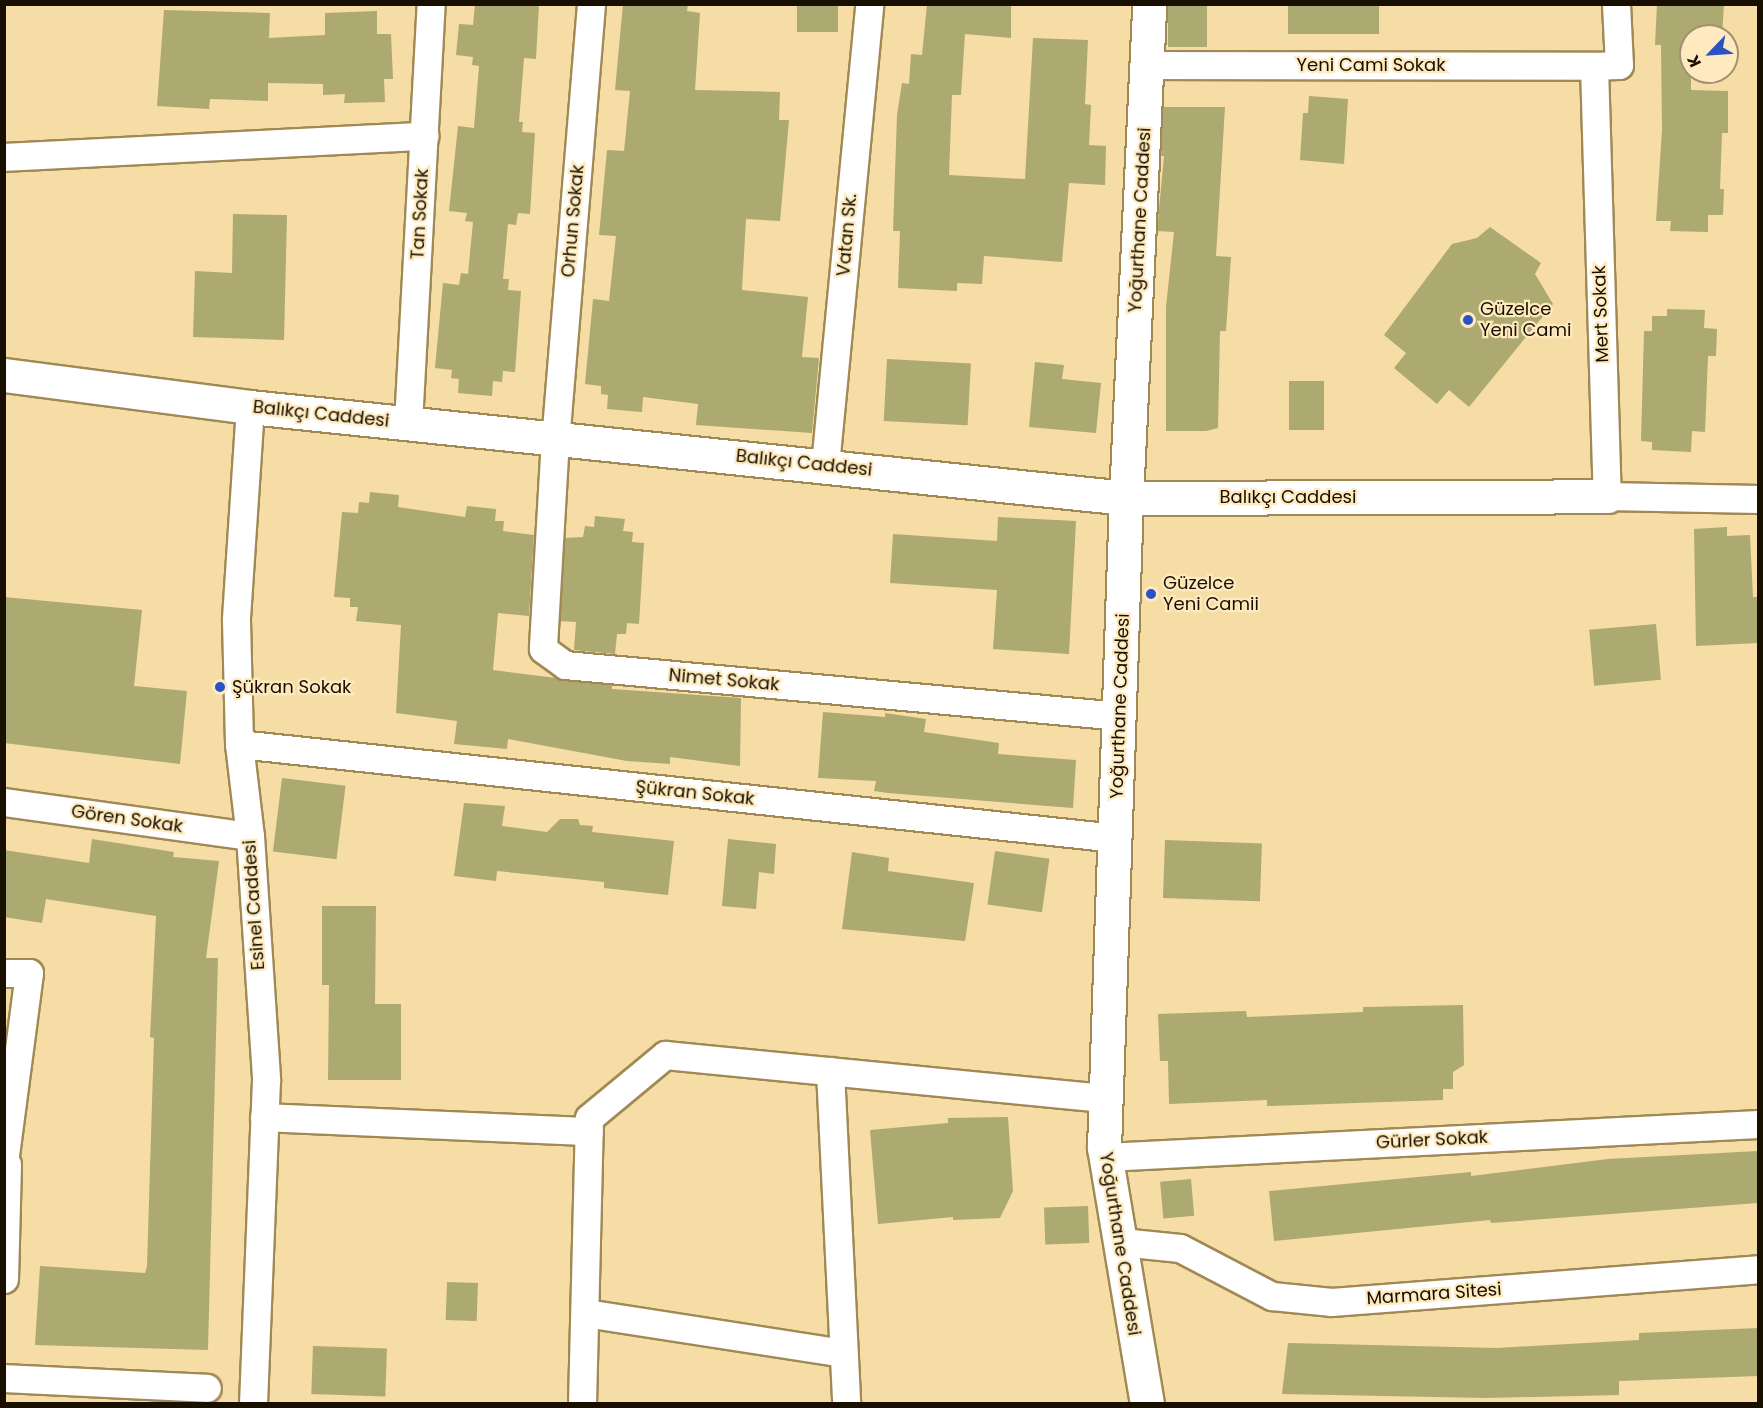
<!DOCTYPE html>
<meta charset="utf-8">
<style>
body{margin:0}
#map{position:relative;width:1763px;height:1408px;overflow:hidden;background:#f6dca5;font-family:Poppins,sans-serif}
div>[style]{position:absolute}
.building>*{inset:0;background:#aca971;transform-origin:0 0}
.roads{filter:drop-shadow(2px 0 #a18956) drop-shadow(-2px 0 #a18956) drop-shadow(0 2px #a18956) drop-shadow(0 -2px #a18956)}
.minor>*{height:27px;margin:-13.5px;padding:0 13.5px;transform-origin:13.5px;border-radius:13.5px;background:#fff}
.secondary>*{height:33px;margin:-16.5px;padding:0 16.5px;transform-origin:16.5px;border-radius:16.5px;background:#fff}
.dots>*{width:16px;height:16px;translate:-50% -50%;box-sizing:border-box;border:3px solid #feeabe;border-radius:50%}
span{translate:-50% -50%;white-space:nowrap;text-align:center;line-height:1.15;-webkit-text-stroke:4.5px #feeabe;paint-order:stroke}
.street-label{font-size:18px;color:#180f00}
.poi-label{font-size:18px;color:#180f00}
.left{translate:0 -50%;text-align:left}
.frame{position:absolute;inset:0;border:6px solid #180f00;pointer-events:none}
.north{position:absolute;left:1679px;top:24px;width:60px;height:60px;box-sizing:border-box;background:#feeabe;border:2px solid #a29272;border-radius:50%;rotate:245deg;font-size:16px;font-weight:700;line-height:24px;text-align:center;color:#180f00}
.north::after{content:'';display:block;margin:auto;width:21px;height:27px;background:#2b52c2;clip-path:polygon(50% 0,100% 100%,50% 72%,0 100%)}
</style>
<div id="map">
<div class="building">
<div style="clip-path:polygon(475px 4px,539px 4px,536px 59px,524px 58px,519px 122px,523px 122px,522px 132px,535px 133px,530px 214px,518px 213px,516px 225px,508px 224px,503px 279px,509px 279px,508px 290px,521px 291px,515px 372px,503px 371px,502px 382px,493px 381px,492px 396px,458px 393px,459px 379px,451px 378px,452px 370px,435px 368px,443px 283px,459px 285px,461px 273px,468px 274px,473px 222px,465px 221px,467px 213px,449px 211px,458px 126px,474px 128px,479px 66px,472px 65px,473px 57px,456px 55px,459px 24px,473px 25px)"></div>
<div style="clip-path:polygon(623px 4px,688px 4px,687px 11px,700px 13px,695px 90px,780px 92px,779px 120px,789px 120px,780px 221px,746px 219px,742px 290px,808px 297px,802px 357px,819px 358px,812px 433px,696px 425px,698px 404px,643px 397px,642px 412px,607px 409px,608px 395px,601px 394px,601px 386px,585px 384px,593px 299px,609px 301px,616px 236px,599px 235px,607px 150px,624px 151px,630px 91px,615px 90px)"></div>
<div style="left:797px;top:4px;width:41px;height:28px"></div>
<div style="clip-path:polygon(927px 4px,1011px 4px,1011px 38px,965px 34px,961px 95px,952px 95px,949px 175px,1025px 179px,1033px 38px,1088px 40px,1085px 104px,1091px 105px,1089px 145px,1106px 146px,1105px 185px,1069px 183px,1062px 262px,984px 256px,982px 284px,957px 283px,957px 291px,898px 288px,900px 231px,893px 231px,897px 115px,902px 83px,909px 84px,911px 54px,922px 55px)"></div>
<div style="left:1168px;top:4px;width:39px;height:43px"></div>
<div style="left:1288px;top:4px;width:91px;height:30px"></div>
<div style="clip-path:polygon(1657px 4px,1724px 4px,1722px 36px,1691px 36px,1691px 90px,1728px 91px,1728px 133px,1722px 133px,1720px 189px,1724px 189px,1723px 215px,1708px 215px,1708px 232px,1670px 231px,1671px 221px,1656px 221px,1662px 130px,1661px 45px,1655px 45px)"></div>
<div style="clip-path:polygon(164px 10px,270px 13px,269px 38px,325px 35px,325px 13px,377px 11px,377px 34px,391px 34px,393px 79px,384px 79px,385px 102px,344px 103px,345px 94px,323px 95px,323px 84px,268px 83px,268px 101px,210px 99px,209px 109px,157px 106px)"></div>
<div style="clip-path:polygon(1309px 96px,1348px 99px,1344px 164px,1300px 160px,1303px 113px,1308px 113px)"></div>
<div style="clip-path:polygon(1163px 107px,1225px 107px,1216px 256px,1231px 257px,1226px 331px,1220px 331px,1218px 428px,1206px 431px,1166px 431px,1166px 307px,1174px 232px,1157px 231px,1164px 156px,1161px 156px)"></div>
<div style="clip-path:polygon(233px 214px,287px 215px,284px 340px,193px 337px,195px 271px,232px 273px)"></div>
<div style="clip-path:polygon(1490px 227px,1541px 263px,1535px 274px,1553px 304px,1469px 407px,1449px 390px,1437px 404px,1394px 368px,1406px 353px,1384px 335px,1452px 244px,1477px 238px)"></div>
<div style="clip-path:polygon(1667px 309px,1705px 310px,1704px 328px,1717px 329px,1716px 356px,1708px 356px,1705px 432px,1692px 431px,1691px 452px,1652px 450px,1652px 442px,1641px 441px,1644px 331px,1652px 331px,1652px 316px,1667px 316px)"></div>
<div style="left:887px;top:359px;width:84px;height:62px;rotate:3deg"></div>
<div style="clip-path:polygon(1035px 362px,1064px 365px,1062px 379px,1101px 383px,1096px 433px,1029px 427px)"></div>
<div style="left:1289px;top:381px;width:35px;height:49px"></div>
<div style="clip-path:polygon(370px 492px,399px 495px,398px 507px,465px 517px,467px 506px,496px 509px,495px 521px,504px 521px,503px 531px,534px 535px,529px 616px,498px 613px,493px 670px,612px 685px,612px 689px,741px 698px,740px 766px,670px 757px,670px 764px,627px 761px,508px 739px,507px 749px,454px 744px,457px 721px,396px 713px,401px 625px,356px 621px,358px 607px,350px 607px,350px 598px,334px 597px,342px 512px,358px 513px,359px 502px,369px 503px)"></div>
<div style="clip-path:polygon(595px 516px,625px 519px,623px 531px,633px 532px,632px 542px,644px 543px,639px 624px,627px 623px,626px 634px,617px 634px,615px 654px,574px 650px,576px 622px,560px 621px,565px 538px,583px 537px,585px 526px,594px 527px)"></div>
<div style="clip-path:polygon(998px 517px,1076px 521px,1069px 654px,993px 649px,997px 590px,890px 583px,893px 534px,997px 541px)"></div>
<div style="clip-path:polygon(1727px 527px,1727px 536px,1750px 535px,1753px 597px,1758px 597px,1758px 643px,1696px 646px,1694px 529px)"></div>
<div style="clip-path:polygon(4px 597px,142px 610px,134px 686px,187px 691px,180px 764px,4px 743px)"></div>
<div style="left:1656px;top:624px;width:56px;height:67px;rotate:85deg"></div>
<div style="clip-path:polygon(823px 712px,885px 717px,885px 713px,926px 719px,924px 732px,999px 743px,998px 754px,1076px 760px,1073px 808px,888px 793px,874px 791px,876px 781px,818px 778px)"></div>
<div style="left:282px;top:778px;width:64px;height:74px;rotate:7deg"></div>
<div style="clip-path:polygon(464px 803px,505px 806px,502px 826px,547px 832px,560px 819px,578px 819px,580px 825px,593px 826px,592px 832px,674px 841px,668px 895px,604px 888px,604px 882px,497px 871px,496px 881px,454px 876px)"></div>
<div style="clip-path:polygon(92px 839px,174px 852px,173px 857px,219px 861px,206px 958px,218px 958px,208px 1350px,35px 1345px,40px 1266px,145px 1273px,147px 1266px,154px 1038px,150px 1037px,156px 916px,46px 899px,42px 923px,4px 917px,4px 850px,89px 863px)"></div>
<div style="clip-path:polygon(728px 839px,776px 844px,774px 874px,759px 872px,756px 909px,722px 906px)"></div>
<div style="left:1165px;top:840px;width:97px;height:58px;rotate:2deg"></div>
<div style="left:995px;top:851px;width:55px;height:54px;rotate:8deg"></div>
<div style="clip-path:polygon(852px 852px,889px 858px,888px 871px,974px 883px,965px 941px,842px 929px)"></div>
<div style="clip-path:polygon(322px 906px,376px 906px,375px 1004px,401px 1004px,401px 1080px,328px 1080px,329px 985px,322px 985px)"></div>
<div style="clip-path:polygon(1463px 1005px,1464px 1065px,1453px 1072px,1453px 1089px,1443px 1089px,1443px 1100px,1267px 1106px,1267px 1100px,1169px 1104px,1168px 1061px,1160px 1061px,1158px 1014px,1246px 1011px,1247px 1017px,1363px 1012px,1363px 1007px)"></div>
<div style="clip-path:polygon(1008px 1117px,1013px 1191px,1000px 1218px,953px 1220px,953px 1217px,878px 1224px,870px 1130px,948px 1123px,948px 1118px)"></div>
<div style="clip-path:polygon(1758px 1151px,1758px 1203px,1491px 1223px,1490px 1220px,1274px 1241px,1269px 1191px,1471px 1172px,1471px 1176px,1608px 1159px)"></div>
<div style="left:1191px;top:1179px;width:37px;height:31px;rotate:85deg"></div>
<div style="left:1088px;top:1206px;width:37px;height:44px;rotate:88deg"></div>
<div style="left:447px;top:1282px;width:31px;height:38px;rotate:2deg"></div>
<div style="clip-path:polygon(1758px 1328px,1758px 1376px,1619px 1381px,1619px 1395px,1486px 1398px,1282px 1394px,1288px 1343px,1497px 1348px,1639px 1340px,1639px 1333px)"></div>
<div style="left:313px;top:1346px;width:74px;height:48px;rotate:2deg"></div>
</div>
<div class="roads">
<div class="minor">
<div style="left:591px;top:4px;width:435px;rotate:94.7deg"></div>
<div style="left:555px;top:438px;width:211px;rotate:93.3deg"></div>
<div style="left:543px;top:649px;width:27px;rotate:36deg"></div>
<div style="left:565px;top:665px;width:557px;rotate:5.25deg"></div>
<div style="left:1616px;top:4px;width:61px;rotate:87.2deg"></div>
<div style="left:1619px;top:65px;width:25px;rotate:178deg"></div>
<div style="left:1594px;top:66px;width:430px;rotate:88.3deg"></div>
<div style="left:1607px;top:496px;width:151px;rotate:1.1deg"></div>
<div style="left:1148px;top:65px;width:446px;rotate:0.1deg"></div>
<div style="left:4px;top:157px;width:421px;rotate:-2.9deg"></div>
<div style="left:250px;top:407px;width:213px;rotate:93.8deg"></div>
<div style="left:236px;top:620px;width:124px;rotate:88.6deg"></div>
<div style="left:239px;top:744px;width:93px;rotate:83.2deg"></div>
<div style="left:250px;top:836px;width:245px;rotate:86.2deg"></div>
<div style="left:266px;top:1080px;width:324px;rotate:92.3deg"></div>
<div style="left:408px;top:423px;width:420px;rotate:-86.9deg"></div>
<div style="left:825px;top:465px;width:463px;rotate:-84.5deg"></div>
<div style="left:239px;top:744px;width:882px;rotate:6.12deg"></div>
<div style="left:4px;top:802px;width:248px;rotate:7.9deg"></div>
<div style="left:4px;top:973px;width:25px"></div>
<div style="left:29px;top:973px;width:193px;rotate:97.5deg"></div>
<div style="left:830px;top:1071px;width:333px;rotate:87.2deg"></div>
<div style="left:264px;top:1117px;width:325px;rotate:2.5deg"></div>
<div style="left:1104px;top:1148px;width:9px;rotate:84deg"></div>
<div style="left:1105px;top:1157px;width:654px;rotate:-2.89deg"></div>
<div style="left:1121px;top:1242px;width:59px;rotate:5.8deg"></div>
<div style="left:1180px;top:1248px;width:104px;rotate:27.6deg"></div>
<div style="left:1272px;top:1296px;width:60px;rotate:5.7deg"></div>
<div style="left:1332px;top:1302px;width:427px;rotate:-4.4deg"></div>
<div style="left:4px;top:1279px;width:115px;rotate:-88.5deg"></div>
<div style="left:585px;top:1313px;width:261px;rotate:8.8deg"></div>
<div style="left:4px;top:1378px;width:203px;rotate:2.8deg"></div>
<div style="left:582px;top:1404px;width:286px;rotate:-88.6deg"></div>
<div style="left:589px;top:1118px;width:99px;rotate:-39.7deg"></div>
<div style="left:665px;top:1055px;width:443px;rotate:5.6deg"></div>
</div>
<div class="secondary">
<div style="left:4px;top:375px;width:248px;rotate:7.4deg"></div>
<div style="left:250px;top:407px;width:881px;rotate:5.93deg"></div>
<div style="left:1126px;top:498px;width:481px;rotate:-0.2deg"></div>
<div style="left:1147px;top:1404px;width:260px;rotate:-99.5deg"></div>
<div style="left:1104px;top:1148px;width:650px;rotate:-88.06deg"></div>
<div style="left:1126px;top:498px;width:495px;rotate:-87.3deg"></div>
</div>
</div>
<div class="dots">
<div style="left:1468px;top:320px;background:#2b52c2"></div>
<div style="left:1151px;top:594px;background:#2b52c2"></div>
<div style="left:220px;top:687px;background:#2b52c2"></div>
</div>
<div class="street-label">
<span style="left:1371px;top:65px">Yeni Cami Sokak</span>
<span style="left:420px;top:214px;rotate:-87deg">Tan Sokak</span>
<span style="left:1140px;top:220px;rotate:-87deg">Yoğurthane Caddesi</span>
<span style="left:573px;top:221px;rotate:-85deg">Orhun Sokak</span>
<span style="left:847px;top:235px;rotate:-85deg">Vatan Sk.</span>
<span style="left:1601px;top:314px;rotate:-92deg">Mert Sokak</span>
<span style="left:321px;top:414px;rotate:6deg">Balıkçı Caddesi</span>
<span style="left:804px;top:463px;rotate:6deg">Balıkçı Caddesi</span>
<span style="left:1288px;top:497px">Balıkçı Caddesi</span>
<span style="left:724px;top:680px;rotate:5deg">Nimet Sokak</span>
<span style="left:1120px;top:706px;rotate:-88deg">Yoğurthane Caddesi</span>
<span style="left:695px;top:793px;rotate:6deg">Şükran Sokak</span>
<span style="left:127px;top:819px;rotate:8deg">Gören Sokak</span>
<span style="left:254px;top:905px;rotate:-94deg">Esinel Caddesi</span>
<span style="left:1432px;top:1140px;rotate:-3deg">Gürler Sokak</span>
<span style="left:1120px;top:1244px;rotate:81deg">Yoğurthane Caddesi</span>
<span style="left:1434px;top:1294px;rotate:-4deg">Marmara Sitesi</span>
</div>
<div class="poi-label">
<span class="left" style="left:1480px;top:320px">Güzelce<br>Yeni Cami</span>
<span class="left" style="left:1163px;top:594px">Güzelce<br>Yeni Camii</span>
<span class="left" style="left:232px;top:687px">Şükran Sokak</span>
</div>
<div class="frame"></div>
<div class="north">K</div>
</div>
